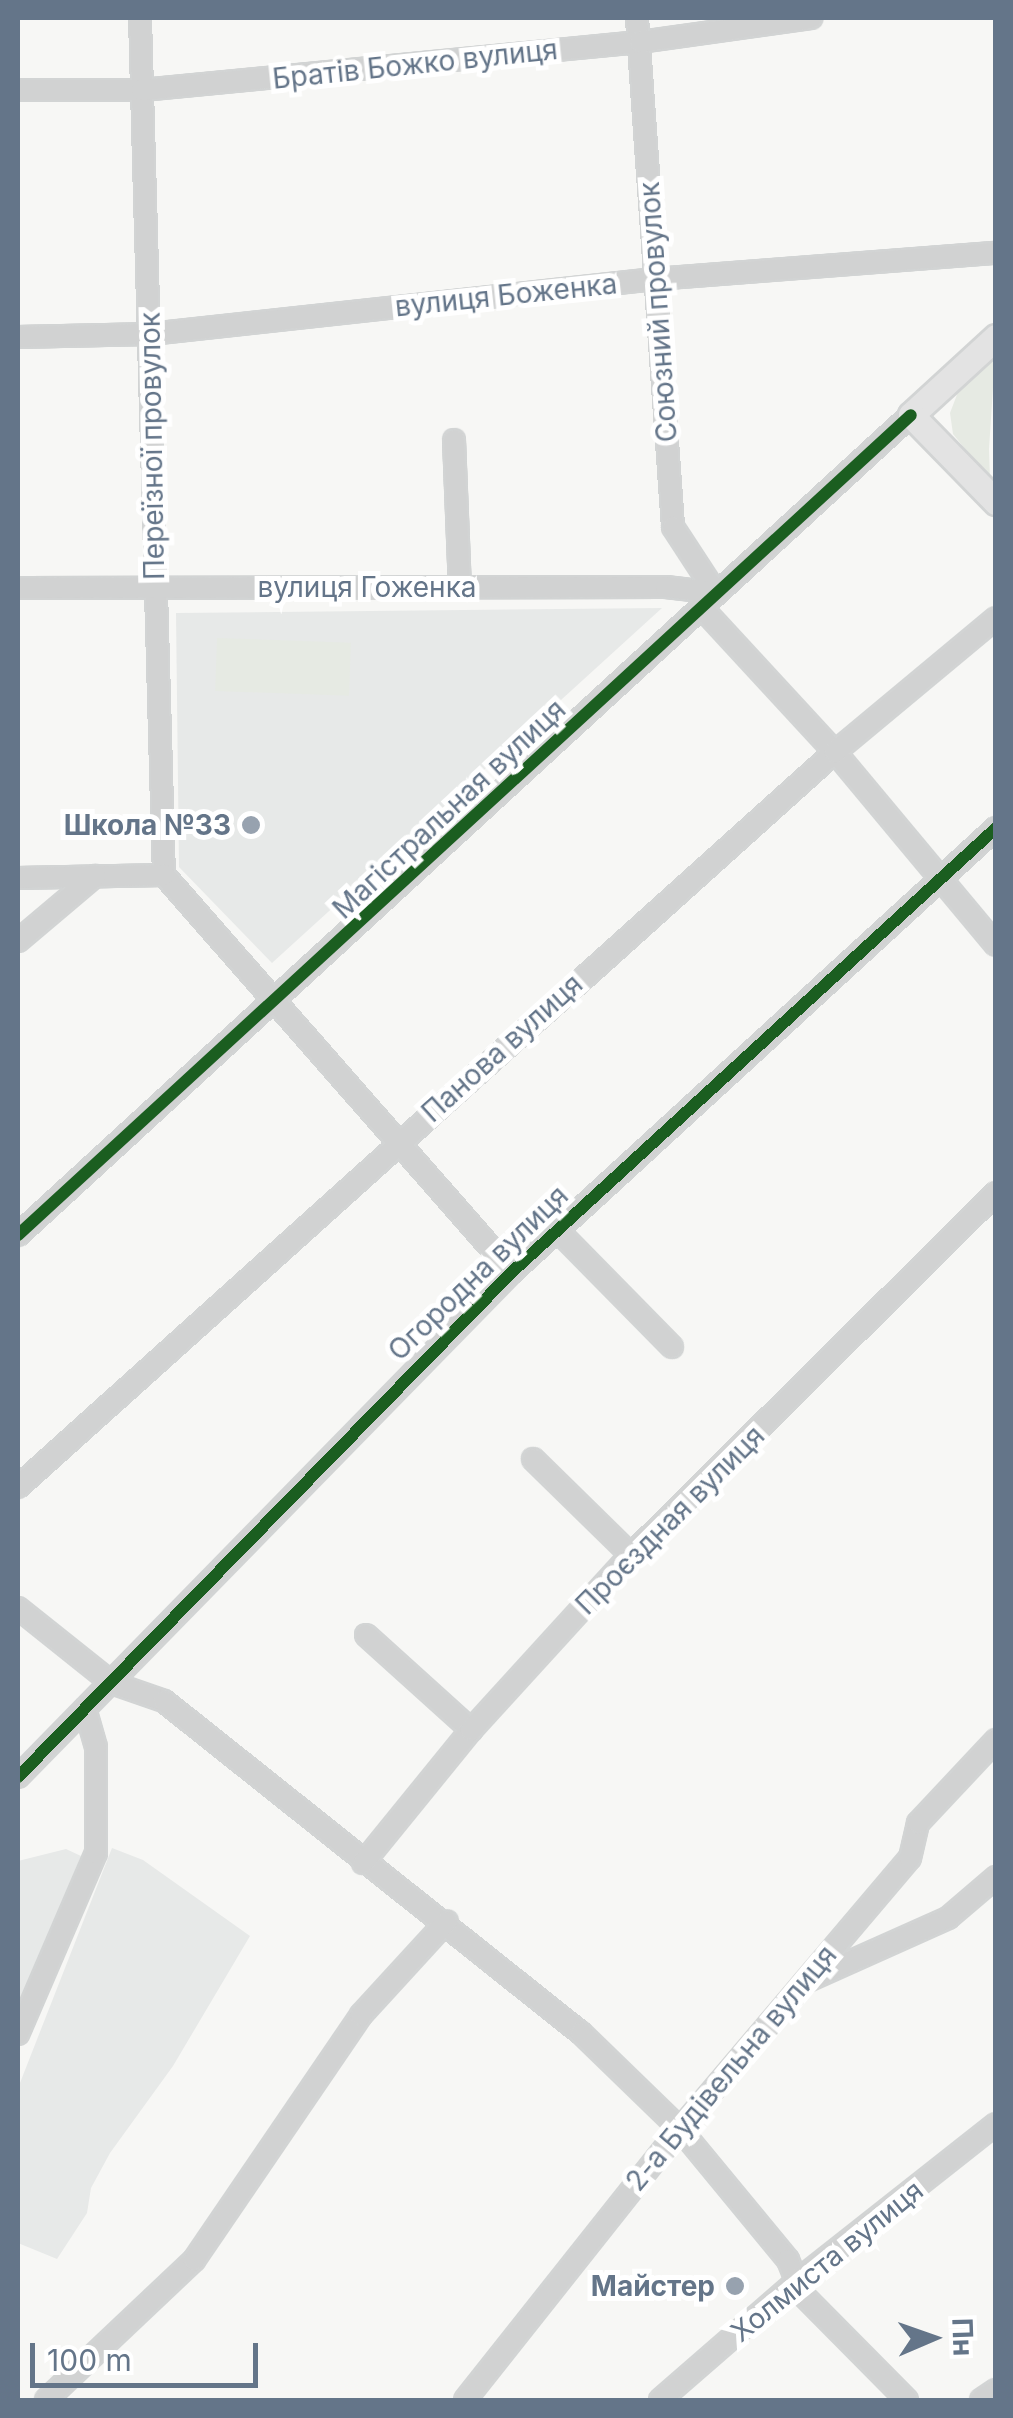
<!DOCTYPE html>
<meta charset="utf-8">
<style>
body{margin:0}
#map{position:relative;width:1013px;height:2418px;overflow:hidden;background:#f7f7f5;font-family:Inter,sans-serif}
div>[style]{position:absolute}
.built>*{inset:0;background:#e7e9e8}
.green>*{inset:0;background:#e6eae3;transform-origin:0 0}
.roads{filter:drop-shadow(2px 0 #d2d4d4) drop-shadow(-2px 0 #d2d4d4) drop-shadow(0 2px #d2d4d4) drop-shadow(0 -2px #d2d4d4)}
.minor>*{height:20px;margin:-10px;padding:0 10px;transform-origin:10px;border-radius:10px;background:#d1d2d2}
.major>*{height:25px;margin:-12.5px;padding:0 12.5px;transform-origin:12.5px;border-radius:12.5px;background:#e3e3e3}
.cycleway>*{height:12px;margin:-6px;padding:0 6px;transform-origin:6px;border-radius:6px;background:#1b5e20}
.dots>*{width:28px;height:28px;translate:-50% -50%;box-sizing:border-box;border:5px solid #fff;border-radius:50%}
span{translate:-50% -50%;white-space:nowrap;text-align:center;line-height:1.15;-webkit-text-stroke:10px #fff;paint-order:stroke}
.street-label{font-size:28px;color:#647589}
.poi-label{font-size:28px;color:#647589;font-weight:700}
.right{translate:-100% -50%;text-align:right}
.frame{position:absolute;inset:0;border:20px solid #647589;pointer-events:none}
.north{position:absolute;left:883px;top:2288px;width:100px;height:100px;-webkit-text-stroke:8px #fff;paint-order:stroke;rotate:88deg;font-size:28px;font-weight:700;line-height:40px;text-align:center;color:#647589}
.north::after{content:'';display:block;margin:auto;width:35px;height:45px;background:#647589;clip-path:polygon(50% 0,100% 100%,50% 72%,0 100%)}
.scale{position:absolute;left:30px;top:2343px;width:228px;height:45px;box-sizing:border-box;border:5px solid #647589;border-top:0;padding-left:12px;font-size:30px;line-height:35px;white-space:nowrap;color:#647589;-webkit-text-stroke:8px #fff;paint-order:stroke}
</style>
<div id="map">
<div class="built">
<div style="clip-path:polygon(662px 608px,272px 963px,179px 867px,176px 613px)"></div>
<div style="clip-path:polygon(112px 1848px,143px 1860px,250px 1936px,173px 2066px,110px 2153px,91px 2188px,87px 2213px,57px 2259px,18px 2243px,18px 2088px)"></div>
<div style="clip-path:polygon(66px 1849px,81px 1856px,18px 2012px,18px 1861px)"></div>
</div>
<div class="green">
<div style="clip-path:polygon(995px 357px,989px 449px,990px 480px,953px 434px,950px 413px,958px 392px)"></div>
<div style="left:217px;top:638px;width:134px;height:53px;rotate:2deg"></div>
</div>
<div class="roads">
<div class="minor">
<div style="left:140px;top:18px;width:857px;rotate:88.4deg"></div>
<div style="left:637px;top:18px;width:510px;rotate:85.95deg"></div>
<div style="left:673px;top:527px;width:79px;rotate:56.9deg"></div>
<div style="left:18px;top:90px;width:124px"></div>
<div style="left:142px;top:90px;width:500px;rotate:-5.51deg"></div>
<div style="left:640px;top:42px;width:173px;rotate:-8deg"></div>
<div style="left:18px;top:337px;width:132px;rotate:-1.3deg"></div>
<div style="left:150px;top:334px;width:508px;rotate:-6.22deg"></div>
<div style="left:655px;top:279px;width:342px;rotate:-4.4deg"></div>
<div style="left:454px;top:440px;width:147px;rotate:87.7deg"></div>
<div style="left:18px;top:588px;width:648px;rotate:-0.09deg"></div>
<div style="left:666px;top:587px;width:50px;rotate:6.8deg"></div>
<div style="left:701px;top:607px;width:197px;rotate:47.3deg"></div>
<div style="left:835px;top:752px;width:251px;rotate:50.2deg"></div>
<div style="left:164px;top:875px;width:528px;rotate:48.76deg"></div>
<div style="left:18px;top:878px;width:146px;rotate:-1.2deg"></div>
<div style="left:18px;top:941px;width:101px;rotate:-40.2deg"></div>
<div style="left:557px;top:1230px;width:164px;rotate:45.5deg"></div>
<div style="left:18px;top:1235px;width:1212px;rotate:-42.56deg"></div>
<div style="left:533px;top:1459px;width:137px;rotate:44.4deg"></div>
<div style="left:18px;top:1487px;width:1099px;rotate:-41.98deg"></div>
<div style="left:835px;top:752px;width:209px;rotate:-39.8deg"></div>
<div style="left:18px;top:1608px;width:120px;rotate:38.6deg"></div>
<div style="left:112px;top:1683px;width:55px;rotate:19.1deg"></div>
<div style="left:164px;top:1701px;width:533px;rotate:38.53deg"></div>
<div style="left:581px;top:2033px;width:138px;rotate:44.1deg"></div>
<div style="left:680px;top:2129px;width:170px;rotate:50.5deg"></div>
<div style="left:788px;top:2260px;width:35px;rotate:68deg"></div>
<div style="left:801px;top:2293px;width:151px;rotate:45.3deg"></div>
<div style="left:366px;top:1635px;width:142px;rotate:42.1deg"></div>
<div style="left:18px;top:1777px;width:706px;rotate:-45.63deg"></div>
<div style="left:512px;top:1272px;width:657px;rotate:-42.53deg"></div>
<div style="left:363px;top:1863px;width:171px;rotate:-50.9deg"></div>
<div style="left:471px;top:1730px;width:237px;rotate:-47.6deg"></div>
<div style="left:631px;top:1555px;width:514px;rotate:-44.76deg"></div>
<div style="left:805px;top:1982px;width:157px;rotate:-24.1deg"></div>
<div style="left:948px;top:1918px;width:63px;rotate:-40.5deg"></div>
<div style="left:18px;top:2034px;width:197px;rotate:-66.7deg"></div>
<div style="left:96px;top:1853px;width:106px;rotate:-90deg"></div>
<div style="left:96px;top:1747px;width:40px;rotate:-106deg"></div>
<div style="left:46px;top:2400px;width:204px;rotate:-43.4deg"></div>
<div style="left:194px;top:2260px;width:297px;rotate:-55.7deg"></div>
<div style="left:361px;top:2015px;width:127px;rotate:-47.5deg"></div>
<div style="left:465px;top:2400px;width:346px;rotate:-51.6deg"></div>
<div style="left:680px;top:2129px;width:355px;rotate:-49.7deg"></div>
<div style="left:910px;top:1858px;width:36px;rotate:-77deg"></div>
<div style="left:918px;top:1823px;width:114px;rotate:-46.8deg"></div>
<div style="left:660px;top:2400px;width:181px;rotate:-41deg"></div>
<div style="left:797px;top:2281px;width:253px;rotate:-38.3deg"></div>
<div style="left:981px;top:2400px;width:18px;rotate:-34deg"></div>
</div>
<div class="major">
<div style="left:996px;top:337px;width:115px;rotate:137.5deg"></div>
<div style="left:911px;top:415px;width:122px;rotate:45.7deg"></div>
</div>
</div>
<div class="cycleway">
<div style="left:18px;top:1235px;width:1212px;rotate:-42.56deg"></div>
<div style="left:18px;top:1777px;width:706px;rotate:-45.63deg"></div>
<div style="left:512px;top:1272px;width:657px;rotate:-42.53deg"></div>
</div>
<div class="dots">
<div style="left:251px;top:825px;background:#97a2af"></div>
<div style="left:735px;top:2286px;background:#97a2af"></div>
</div>
<div class="street-label">
<span style="left:415px;top:64px;rotate:-6deg">Братів Божко вулиця</span>
<span style="left:506px;top:295px;rotate:-6deg">вулиця Боженка</span>
<span style="left:658px;top:312px;rotate:-94deg">Союзний провулок</span>
<span style="left:152px;top:446px;rotate:-91deg">Переїзної провулок</span>
<span style="left:367px;top:587px">вулиця Гоженка</span>
<span style="left:449px;top:809px;rotate:-43deg">Магістральная вулиця</span>
<span style="left:502px;top:1048px;rotate:-42deg">Панова вулиця</span>
<span style="left:478px;top:1273px;rotate:-44deg">Огородна вулиця</span>
<span style="left:670px;top:1520px;rotate:-45deg">Проєздная вулиця</span>
<span style="left:731px;top:2068px;rotate:-50deg">2-а Будівельна вулиця</span>
<span style="left:827px;top:2261px;rotate:-39deg">Холмиста вулиця</span>
</div>
<div class="poi-label">
<span class="right" style="left:231px;top:825px">Школа №33</span>
<span class="right" style="left:715px;top:2286px">Майстер</span>
</div>
<div class="frame"></div>
<div class="north">Пн</div>
<div class="scale">100 m</div>
</div>
